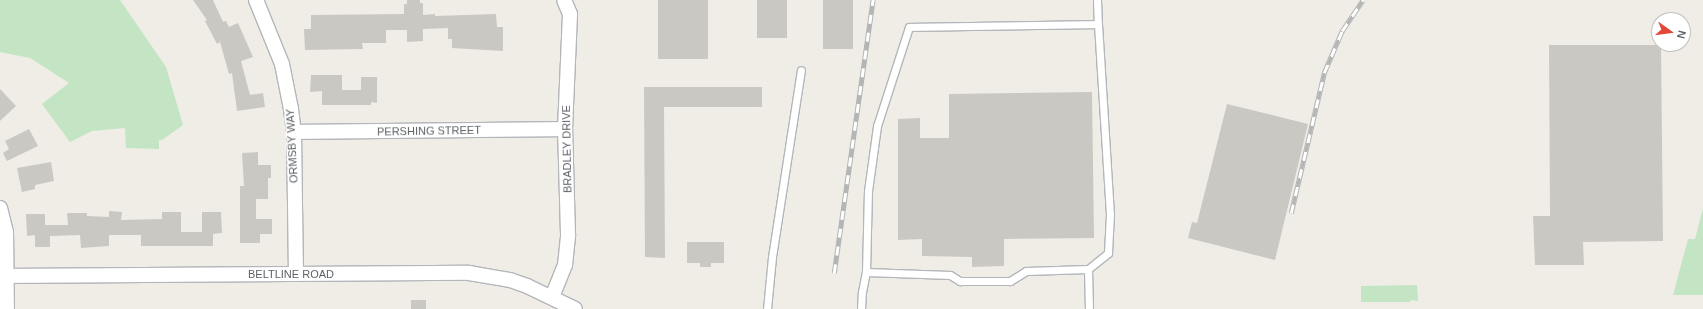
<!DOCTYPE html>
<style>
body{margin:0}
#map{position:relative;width:1703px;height:309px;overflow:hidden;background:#efede6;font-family:Helvetica,sans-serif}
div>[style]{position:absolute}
.green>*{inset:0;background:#c3e5c4}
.building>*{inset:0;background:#cac8c2;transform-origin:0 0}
.roads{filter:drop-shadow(1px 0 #b3b6ba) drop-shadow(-1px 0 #b3b6ba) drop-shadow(0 1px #b3b6ba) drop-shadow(0 -1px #b3b6ba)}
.service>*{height:7px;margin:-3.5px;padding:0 3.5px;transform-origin:3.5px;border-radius:3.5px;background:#fff}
.minor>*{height:14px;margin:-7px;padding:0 7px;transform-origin:7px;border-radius:7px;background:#fff}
.rail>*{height:4.5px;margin-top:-2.25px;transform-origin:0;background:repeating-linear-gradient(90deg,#fff 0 9px,#b4b5b5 0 18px);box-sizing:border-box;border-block:1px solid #b4b5b5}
span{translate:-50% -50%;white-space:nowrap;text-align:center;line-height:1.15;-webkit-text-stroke:3px #fff;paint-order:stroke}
.street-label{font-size:11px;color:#5d6165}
.north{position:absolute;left:1651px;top:12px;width:40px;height:40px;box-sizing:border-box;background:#fff;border:1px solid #bec0c1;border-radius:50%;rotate:104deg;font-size:11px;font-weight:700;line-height:16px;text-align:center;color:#5d6165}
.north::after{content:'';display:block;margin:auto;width:14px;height:18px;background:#e24839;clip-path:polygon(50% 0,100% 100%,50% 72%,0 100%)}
</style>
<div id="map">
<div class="green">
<div style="clip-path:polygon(0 0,120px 0,166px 67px,183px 125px,162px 140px,159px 140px,159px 149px,126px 148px,125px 128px,92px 131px,70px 142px,42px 104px,69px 83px,30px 58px,0 52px)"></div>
<div style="clip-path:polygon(1703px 208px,1703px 295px,1673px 295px,1688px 239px,1695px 239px)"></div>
<div style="clip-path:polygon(1417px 285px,1418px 301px,1411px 300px,1410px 302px,1361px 302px,1361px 286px)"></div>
</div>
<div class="building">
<div style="clip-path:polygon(193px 0,213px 0,223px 22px,226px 21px,229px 27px,238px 23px,253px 57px,241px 61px,250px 95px,263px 93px,265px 107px,237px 111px,232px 73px,229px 74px,220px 42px,217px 44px,216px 42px,205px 21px,207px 20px)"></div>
<div style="clip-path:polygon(407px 0,420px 0,420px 3px,423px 3px,423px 15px,435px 14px,435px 16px,496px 14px,497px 27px,503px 27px,503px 51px,452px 48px,452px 39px,448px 39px,448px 28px,423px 29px,423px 41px,407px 42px,407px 30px,386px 30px,386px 43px,362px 43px,363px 49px,305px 50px,304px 29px,311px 29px,311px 15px,404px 14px,404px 4px,407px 4px)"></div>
<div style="left:658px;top:0;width:50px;height:59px"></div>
<div style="left:757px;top:0;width:30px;height:38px"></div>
<div style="left:823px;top:0;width:30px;height:49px"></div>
<div style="clip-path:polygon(1549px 45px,1661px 45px,1663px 241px,1583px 242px,1584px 265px,1535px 265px,1533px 216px,1550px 216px)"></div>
<div style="clip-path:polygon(311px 75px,342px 75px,342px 90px,361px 90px,361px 77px,377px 77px,377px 103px,371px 102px,371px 105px,322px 105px,322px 91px,310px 92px)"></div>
<div style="clip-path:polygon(644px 87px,762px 87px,762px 107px,664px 107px,665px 258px,645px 257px)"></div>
<div style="clip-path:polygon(0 89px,16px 106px,0 121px)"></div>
<div style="clip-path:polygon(1092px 92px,1094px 238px,1004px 239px,1004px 266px,972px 267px,972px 257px,922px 256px,922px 239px,898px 240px,898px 119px,920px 118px,920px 138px,949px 138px,949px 94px)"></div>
<div style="clip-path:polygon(1227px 104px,1308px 124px,1275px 260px,1188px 238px,1192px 222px,1197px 223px)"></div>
<div style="clip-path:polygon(29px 129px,38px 146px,7px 161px,3px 153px,9px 149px,5px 141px)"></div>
<div style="clip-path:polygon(258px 152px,258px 165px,271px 165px,271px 178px,268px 178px,268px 199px,256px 199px,256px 219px,272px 219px,272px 234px,260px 234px,260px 243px,240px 243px,240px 186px,244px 186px,242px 153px)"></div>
<div style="clip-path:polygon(51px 162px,54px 181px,35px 185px,35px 189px,22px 192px,17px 168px)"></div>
<div style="clip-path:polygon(109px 211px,122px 212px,121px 220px,162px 219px,162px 212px,181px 212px,181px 232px,202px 232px,202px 212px,221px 212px,222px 233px,213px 234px,213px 246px,141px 246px,141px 235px,109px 235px,109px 246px,81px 248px,80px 235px,50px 236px,50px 247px,35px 247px,35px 235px,27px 236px,26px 214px,45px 214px,45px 225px,68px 225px,67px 213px,87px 213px,87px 216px,109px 217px)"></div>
<div style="clip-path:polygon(687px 242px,724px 242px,724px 263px,711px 263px,711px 267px,700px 267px,700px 263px,687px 263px)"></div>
<div style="left:411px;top:300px;width:15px;height:9px"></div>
</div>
<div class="roads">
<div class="service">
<div style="left:1097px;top:0;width:24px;rotate:88deg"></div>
<div style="left:866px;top:272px;width:81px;rotate:-88.6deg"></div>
<div style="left:868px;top:191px;width:66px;rotate:-82.1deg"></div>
<div style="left:877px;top:126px;width:104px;rotate:-72.1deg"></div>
<div style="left:909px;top:27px;width:189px;rotate:-0.9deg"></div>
<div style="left:1098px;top:24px;width:190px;rotate:86.4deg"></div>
<div style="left:1110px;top:214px;width:39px;rotate:93deg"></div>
<div style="left:1108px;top:253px;width:26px;rotate:141deg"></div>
<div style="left:767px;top:309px;width:52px;rotate:-84.5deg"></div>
<div style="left:772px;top:257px;width:189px;rotate:-81.2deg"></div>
<div style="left:861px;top:309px;width:17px;rotate:-87deg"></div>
<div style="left:862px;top:292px;width:20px;rotate:-79deg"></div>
<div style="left:866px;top:272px;width:84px;rotate:2deg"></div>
<div style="left:950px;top:275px;width:12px;rotate:31deg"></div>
<div style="left:960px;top:281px;width:50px"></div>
<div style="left:1010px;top:281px;width:19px;rotate:-32deg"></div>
<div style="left:1026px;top:271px;width:62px;rotate:-1.8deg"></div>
<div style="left:1088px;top:269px;width:40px;rotate:88.6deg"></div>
</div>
<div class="minor">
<div style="left:256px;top:0;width:69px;rotate:67.9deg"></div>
<div style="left:282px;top:64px;width:46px;rotate:78.7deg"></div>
<div style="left:291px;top:109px;width:23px;rotate:83deg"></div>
<div style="left:294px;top:132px;width:142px;rotate:89.2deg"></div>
<div style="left:294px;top:132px;width:271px;rotate:-0.6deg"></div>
<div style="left:0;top:208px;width:25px;rotate:76deg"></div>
<div style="left:6px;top:232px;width:77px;rotate:89.3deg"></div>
<div style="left:0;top:276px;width:469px;rotate:-0.4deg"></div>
<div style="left:469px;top:273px;width:42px;rotate:9.7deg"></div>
<div style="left:510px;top:280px;width:18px;rotate:19deg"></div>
<div style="left:527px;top:286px;width:53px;rotate:25.6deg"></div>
<div style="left:552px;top:297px;width:35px;rotate:-68deg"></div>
<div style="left:565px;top:265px;width:31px;rotate:-84deg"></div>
<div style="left:568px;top:234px;width:105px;rotate:-91.6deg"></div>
<div style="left:565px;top:129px;width:115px;rotate:-87.5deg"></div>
<div style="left:570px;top:14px;width:15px;rotate:-113deg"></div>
</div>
</div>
<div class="rail">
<div style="left:1291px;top:213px;width:144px;rotate:-76.7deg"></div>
<div style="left:1324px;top:73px;width:46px;rotate:-66.8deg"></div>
<div style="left:1342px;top:31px;width:37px;rotate:-56deg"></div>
<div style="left:834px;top:273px;width:276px;rotate:-81.9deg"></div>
</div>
<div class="street-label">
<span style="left:429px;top:131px;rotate:-1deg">PERSHING STREET</span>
<span style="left:292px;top:146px;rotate:-93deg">ORMSBY WAY</span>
<span style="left:567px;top:149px;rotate:-91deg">BRADLEY DRIVE</span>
<span style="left:291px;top:274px">BELTLINE ROAD</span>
</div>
<div class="north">N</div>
</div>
